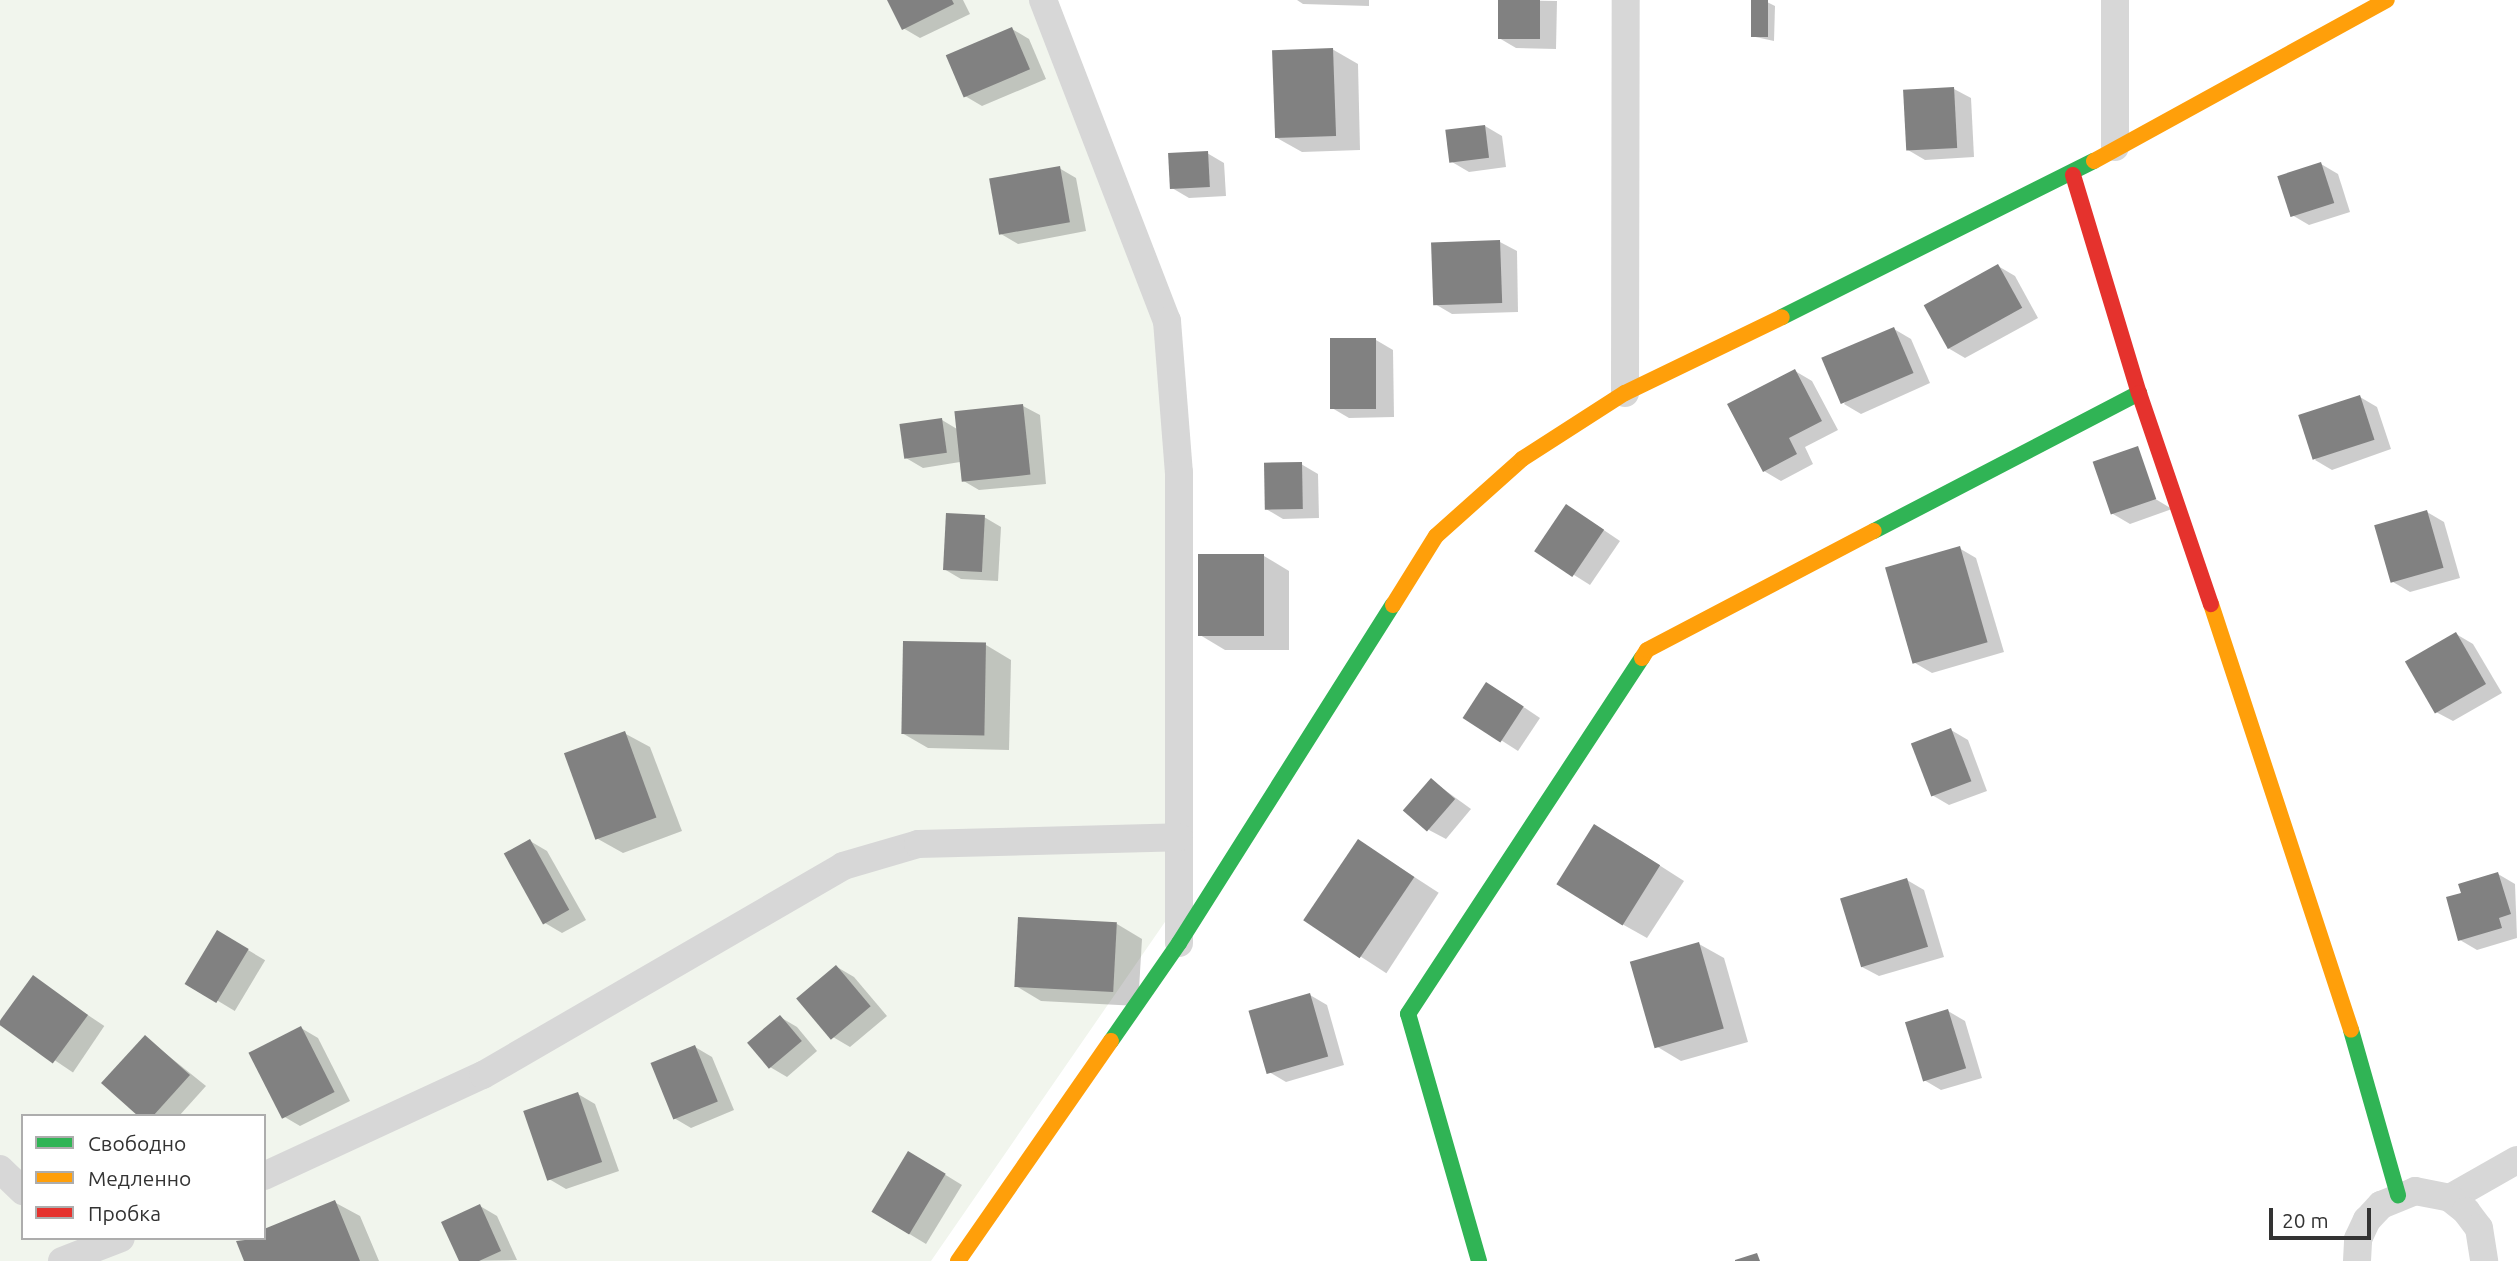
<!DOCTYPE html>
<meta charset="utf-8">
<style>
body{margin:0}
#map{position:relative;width:2517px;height:1261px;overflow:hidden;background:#fff;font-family:Ubuntu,sans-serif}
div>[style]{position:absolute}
.green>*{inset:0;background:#f1f5ed}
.shadow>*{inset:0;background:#0003;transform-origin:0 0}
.building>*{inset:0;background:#818181;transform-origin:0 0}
.street>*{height:28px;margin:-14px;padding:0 14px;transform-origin:14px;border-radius:14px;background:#d7d7d7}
.fast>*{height:16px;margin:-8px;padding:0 8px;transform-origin:8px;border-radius:8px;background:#30b455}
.slow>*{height:16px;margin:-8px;padding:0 8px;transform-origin:8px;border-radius:8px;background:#ff9f0a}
.jam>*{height:16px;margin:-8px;padding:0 8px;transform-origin:8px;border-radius:8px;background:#e5322d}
span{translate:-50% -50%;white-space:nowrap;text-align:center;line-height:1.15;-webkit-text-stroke:7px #fff;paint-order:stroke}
.legend{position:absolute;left:21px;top:1114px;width:245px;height:126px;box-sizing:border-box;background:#fff;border:2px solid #adadad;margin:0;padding:9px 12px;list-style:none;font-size:21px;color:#333}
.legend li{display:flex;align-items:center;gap:14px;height:35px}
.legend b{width:35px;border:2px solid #adadad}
.scale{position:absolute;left:2269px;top:1208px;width:102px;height:32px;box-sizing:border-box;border:4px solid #333;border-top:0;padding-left:9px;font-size:21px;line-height:24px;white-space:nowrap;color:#333;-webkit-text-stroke:5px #fff;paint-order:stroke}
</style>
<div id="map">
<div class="green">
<div style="clip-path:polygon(evenodd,0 0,1058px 0,1163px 309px,1177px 760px,1167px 919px,931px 1261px,0 1261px,0 0,23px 1116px,264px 1116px,264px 1238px,23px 1238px,23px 1116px)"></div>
</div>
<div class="shadow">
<div style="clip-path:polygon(889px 0,963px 0,970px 14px,920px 38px,903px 28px)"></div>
<div style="clip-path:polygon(1297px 0,1369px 0,1369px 6px,1303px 4px)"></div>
<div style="clip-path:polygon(1499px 0,1557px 1px,1556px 49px,1516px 48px,1499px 38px)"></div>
<div style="clip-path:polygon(1767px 2px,1775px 6px,1774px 41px,1751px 36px)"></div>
<div style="clip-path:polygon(1012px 29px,1029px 39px,1046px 79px,982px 106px,965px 96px)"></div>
<div style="clip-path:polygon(1332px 49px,1358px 64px,1360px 150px,1302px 152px,1277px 138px)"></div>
<div style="clip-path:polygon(1954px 89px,1971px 98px,1974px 157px,1925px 160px,1908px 150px)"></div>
<div style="clip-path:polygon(1485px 126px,1502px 136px,1506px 167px,1469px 172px,1452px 162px)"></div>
<div style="clip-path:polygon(1207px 153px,1224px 163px,1226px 196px,1189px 198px,1172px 188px)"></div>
<div style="clip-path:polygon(2321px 164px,2338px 174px,2350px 212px,2309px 225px,2292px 215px)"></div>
<div style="clip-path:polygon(1059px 168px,1076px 178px,1086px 231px,1018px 244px,1001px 234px)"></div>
<div style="clip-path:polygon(1500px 242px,1517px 251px,1518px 312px,1452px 314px,1435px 304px)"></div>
<div style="clip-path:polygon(1998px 266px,2015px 276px,2038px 318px,1965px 358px,1948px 348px)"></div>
<div style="clip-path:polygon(1894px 329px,1911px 339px,1930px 383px,1861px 414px,1844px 404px)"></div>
<div style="clip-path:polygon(1376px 340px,1393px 350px,1394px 417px,1349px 418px,1332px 408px)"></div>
<div style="clip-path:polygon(1795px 371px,1812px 381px,1838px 430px,1805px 447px,1813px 464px,1781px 481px,1764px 471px)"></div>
<div style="clip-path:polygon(2360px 397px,2377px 407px,2391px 449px,2332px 470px,2315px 460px)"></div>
<div style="clip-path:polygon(1023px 406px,1040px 415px,1046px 484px,979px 490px,962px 480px,960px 462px,923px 468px,906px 458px,942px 420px,957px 429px)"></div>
<div style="clip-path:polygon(2096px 463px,2172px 509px,2130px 524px,2113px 514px)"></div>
<div style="clip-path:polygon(1301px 464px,1318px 474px,1319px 518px,1283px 519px,1266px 509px)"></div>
<div style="clip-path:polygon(2427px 512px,2444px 522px,2460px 578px,2410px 592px,2393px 582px)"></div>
<div style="clip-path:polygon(1583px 516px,1620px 541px,1590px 585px,1536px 551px)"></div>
<div style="clip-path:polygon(984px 517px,1001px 527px,998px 581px,961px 579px,944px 569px)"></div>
<div style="clip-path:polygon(1959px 548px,1976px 558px,2004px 652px,1932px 673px,1915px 663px)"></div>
<div style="clip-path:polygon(1264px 556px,1289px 571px,1289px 650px,1225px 650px,1200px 635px)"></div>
<div style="clip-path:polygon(2456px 634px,2473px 644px,2502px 693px,2453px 721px,2436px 712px)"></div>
<div style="clip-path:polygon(986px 645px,1011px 660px,1009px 750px,928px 748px,902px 733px)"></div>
<div style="clip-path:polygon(1504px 694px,1540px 718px,1518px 751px,1465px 717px)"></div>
<div style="clip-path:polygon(1951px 730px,1968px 740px,1987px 791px,1949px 805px,1932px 795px)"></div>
<div style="clip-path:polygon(624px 733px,650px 747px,682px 831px,623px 853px,598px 839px)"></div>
<div style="clip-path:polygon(1431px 780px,1471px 809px,1446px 839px,1429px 830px)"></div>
<div style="clip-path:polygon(1620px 840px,1684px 881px,1647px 938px,1622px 924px)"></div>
<div style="clip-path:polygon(530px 841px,547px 851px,586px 920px,562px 933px,545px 923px)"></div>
<div style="left:1359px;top:841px;width:95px;height:96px;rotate:33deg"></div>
<div style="clip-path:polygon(2498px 874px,2515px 884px,2517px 938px,2477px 950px,2460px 940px,2463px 894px)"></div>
<div style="clip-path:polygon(1907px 880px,1924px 890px,1944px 957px,1879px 976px,1862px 967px)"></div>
<div style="clip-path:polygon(1117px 924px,1142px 939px,1138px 1006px,1041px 1001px,1016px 986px)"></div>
<div style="left:218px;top:932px;width:55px;height:59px;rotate:31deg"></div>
<div style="clip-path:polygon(1699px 944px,1724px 958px,1748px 1042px,1681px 1061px,1656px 1046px)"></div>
<div style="clip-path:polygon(837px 967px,854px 977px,887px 1016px,850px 1047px,833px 1037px)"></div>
<div style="left:33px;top:978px;width:86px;height:56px;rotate:34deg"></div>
<div style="clip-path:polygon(1310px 995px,1327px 1005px,1344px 1065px,1286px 1082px,1269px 1072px)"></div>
<div style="clip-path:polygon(1948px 1011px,1965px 1021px,1982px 1078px,1941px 1090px,1924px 1080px)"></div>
<div style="clip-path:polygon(780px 1017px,797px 1027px,817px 1051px,787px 1077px,770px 1067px)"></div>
<div style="clip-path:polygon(301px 1028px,318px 1038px,350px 1101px,300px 1126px,283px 1116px)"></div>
<div style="clip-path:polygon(145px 1037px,206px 1086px,179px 1116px,141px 1116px)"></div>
<div style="clip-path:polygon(695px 1047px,712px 1057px,734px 1110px,691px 1128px,674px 1118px)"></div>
<div style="clip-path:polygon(578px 1094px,595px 1104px,619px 1171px,566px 1189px,549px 1179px)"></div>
<div style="clip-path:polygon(926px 1163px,962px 1185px,926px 1244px,873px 1212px)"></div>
<div style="clip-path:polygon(334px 1202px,360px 1216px,379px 1261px,246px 1261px,238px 1242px,264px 1238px)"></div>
<div style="clip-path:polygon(480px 1206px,497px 1216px,517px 1260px,461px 1261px)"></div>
</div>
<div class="building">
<div style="clip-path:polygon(887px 0,952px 0,954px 4px,902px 30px)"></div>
<div style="left:1498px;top:0;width:42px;height:39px"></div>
<div style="left:1751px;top:0;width:17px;height:37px"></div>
<div style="left:1012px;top:27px;width:46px;height:72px;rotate:67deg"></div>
<div style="left:1333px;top:48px;width:88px;height:61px;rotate:88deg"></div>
<div style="left:1954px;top:87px;width:61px;height:51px;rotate:87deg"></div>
<div style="left:1485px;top:125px;width:33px;height:40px;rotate:83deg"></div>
<div style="left:1208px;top:151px;width:36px;height:40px;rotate:87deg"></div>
<div style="left:2321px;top:162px;width:43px;height:46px;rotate:72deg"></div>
<div style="left:1060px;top:166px;width:57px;height:72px;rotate:80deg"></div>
<div style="left:1500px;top:240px;width:63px;height:69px;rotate:88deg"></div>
<div style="left:1998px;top:264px;width:50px;height:85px;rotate:61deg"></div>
<div style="left:1894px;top:327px;width:50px;height:79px;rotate:67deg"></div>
<div style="left:1330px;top:338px;width:46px;height:71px"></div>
<div style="clip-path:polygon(1795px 369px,1822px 421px,1789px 438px,1797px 454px,1763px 472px,1727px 404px)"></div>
<div style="left:2360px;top:395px;width:47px;height:65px;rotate:72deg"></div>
<div style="left:1023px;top:404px;width:71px;height:69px;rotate:84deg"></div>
<div style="left:942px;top:418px;width:35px;height:43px;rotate:82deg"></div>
<div style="left:2138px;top:446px;width:56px;height:48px;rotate:71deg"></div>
<div style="left:1302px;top:462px;width:47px;height:38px;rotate:89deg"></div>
<div style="left:1566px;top:504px;width:46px;height:57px;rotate:34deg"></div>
<div style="left:2427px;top:510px;width:60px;height:55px;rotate:74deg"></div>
<div style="left:946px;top:513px;width:39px;height:57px;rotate:3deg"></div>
<div style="left:1960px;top:546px;width:100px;height:78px;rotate:74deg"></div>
<div style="left:1198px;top:554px;width:66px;height:82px"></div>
<div style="left:2456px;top:632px;width:60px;height:59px;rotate:60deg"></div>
<div style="left:903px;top:641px;width:83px;height:93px;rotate:1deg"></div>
<div style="left:1486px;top:682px;width:45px;height:43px;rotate:33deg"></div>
<div style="left:1951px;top:728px;width:57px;height:43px;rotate:69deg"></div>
<div style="left:625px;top:731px;width:92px;height:65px;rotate:70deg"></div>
<div style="left:1431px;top:778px;width:32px;height:43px;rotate:41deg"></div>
<div style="left:1594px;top:824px;width:78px;height:71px;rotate:32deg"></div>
<div style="left:530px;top:839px;width:81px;height:30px;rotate:61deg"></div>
<div style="left:1358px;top:839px;width:68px;height:98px;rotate:34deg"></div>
<div style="clip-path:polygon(2498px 872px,2511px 914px,2499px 918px,2502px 928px,2458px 941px,2446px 897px,2461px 893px,2458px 884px)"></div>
<div style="left:1907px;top:878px;width:72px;height:70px;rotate:73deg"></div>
<div style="left:1018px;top:917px;width:99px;height:70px;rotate:3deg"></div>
<div style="left:217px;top:930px;width:37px;height:63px;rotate:31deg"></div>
<div style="left:1699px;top:942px;width:90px;height:72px;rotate:74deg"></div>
<div style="left:836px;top:965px;width:54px;height:52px;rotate:50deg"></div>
<div style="left:33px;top:975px;width:68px;height:60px;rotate:36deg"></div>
<div style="left:1310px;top:993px;width:66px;height:64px;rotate:74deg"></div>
<div style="left:1948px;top:1009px;width:62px;height:45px;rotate:73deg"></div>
<div style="left:780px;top:1015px;width:34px;height:43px;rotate:50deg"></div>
<div style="left:301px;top:1026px;width:74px;height:59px;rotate:63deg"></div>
<div style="clip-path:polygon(145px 1035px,190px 1075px,153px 1116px,138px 1116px,101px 1083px)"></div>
<div style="left:695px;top:1045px;width:61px;height:48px;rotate:68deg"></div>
<div style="left:578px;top:1092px;width:74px;height:58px;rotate:71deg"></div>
<div style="left:908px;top:1151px;width:44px;height:71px;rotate:31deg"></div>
<div style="clip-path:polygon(335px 1200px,360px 1261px,244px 1261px,236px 1241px,264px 1238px,264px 1229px)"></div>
<div style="clip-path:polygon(480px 1204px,501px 1251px,479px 1261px,459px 1261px,441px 1222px)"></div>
<div style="clip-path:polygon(1757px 1253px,1760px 1261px,1735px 1261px,1735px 1260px)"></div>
</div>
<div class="street">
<div style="left:1043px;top:0;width:344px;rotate:68.9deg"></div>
<div style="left:1167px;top:321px;width:152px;rotate:85.5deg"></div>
<div style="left:1179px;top:473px;width:470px;rotate:90deg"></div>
<div style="left:2115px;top:0;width:147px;rotate:90deg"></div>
<div style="left:1625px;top:393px;width:393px;rotate:-89.9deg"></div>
<div style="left:0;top:1169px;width:32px;rotate:44deg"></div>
<div style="left:264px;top:1176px;width:241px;rotate:-24.8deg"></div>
<div style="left:483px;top:1075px;width:416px;rotate:-30.1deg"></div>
<div style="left:843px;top:866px;width:78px;rotate:-16.3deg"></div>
<div style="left:918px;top:844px;width:261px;rotate:-1.5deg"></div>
<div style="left:2450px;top:1198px;width:77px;rotate:-29.6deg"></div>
<div style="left:62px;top:1261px;width:63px;rotate:-21.3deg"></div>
<div style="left:2357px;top:1261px;width:22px;rotate:-87deg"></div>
<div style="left:2358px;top:1239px;width:21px;rotate:-65deg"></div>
<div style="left:2367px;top:1220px;width:21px;rotate:-47deg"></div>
<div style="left:2381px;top:1205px;width:37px;rotate:-22deg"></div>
<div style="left:2415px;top:1191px;width:36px;rotate:11deg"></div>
<div style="left:2450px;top:1198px;width:21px;rotate:39deg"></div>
<div style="left:2466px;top:1211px;width:21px;rotate:53deg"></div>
<div style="left:2479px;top:1228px;width:33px;rotate:81deg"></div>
</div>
<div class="fast">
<div style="left:1782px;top:317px;width:349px;rotate:-26.6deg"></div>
<div style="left:1874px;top:531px;width:299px;rotate:-27.5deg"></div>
<div style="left:2351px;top:1030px;width:172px;rotate:74.1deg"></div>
<div style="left:1111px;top:1041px;width:119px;rotate:-55.2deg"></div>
<div style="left:1179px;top:943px;width:400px;rotate:-57.7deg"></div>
<div style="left:1479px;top:1261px;width:257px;rotate:-106deg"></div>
<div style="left:1408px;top:1014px;width:426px;rotate:-56.7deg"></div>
</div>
<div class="slow">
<div style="left:2094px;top:161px;width:334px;rotate:-28.8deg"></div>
<div style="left:2211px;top:604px;width:448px;rotate:71.8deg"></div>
<div style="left:1393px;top:605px;width:81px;rotate:-58.1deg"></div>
<div style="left:1436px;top:536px;width:115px;rotate:-41.8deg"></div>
<div style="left:1522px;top:459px;width:122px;rotate:-32.7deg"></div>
<div style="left:1625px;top:393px;width:174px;rotate:-25.8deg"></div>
<div style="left:1642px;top:658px;width:9px;rotate:-58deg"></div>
<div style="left:1647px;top:650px;width:256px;rotate:-27.7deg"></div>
<div style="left:958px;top:1261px;width:268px;rotate:-55.2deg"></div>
</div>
<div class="jam">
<div style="left:2073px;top:175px;width:228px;rotate:73.2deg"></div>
<div style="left:2139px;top:393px;width:223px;rotate:71.2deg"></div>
</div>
<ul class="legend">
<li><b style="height:9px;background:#30b455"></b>Свободно</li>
<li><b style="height:9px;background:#ff9f0a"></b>Медленно</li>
<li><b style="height:9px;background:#e5322d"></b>Пробка</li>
</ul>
<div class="scale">20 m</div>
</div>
